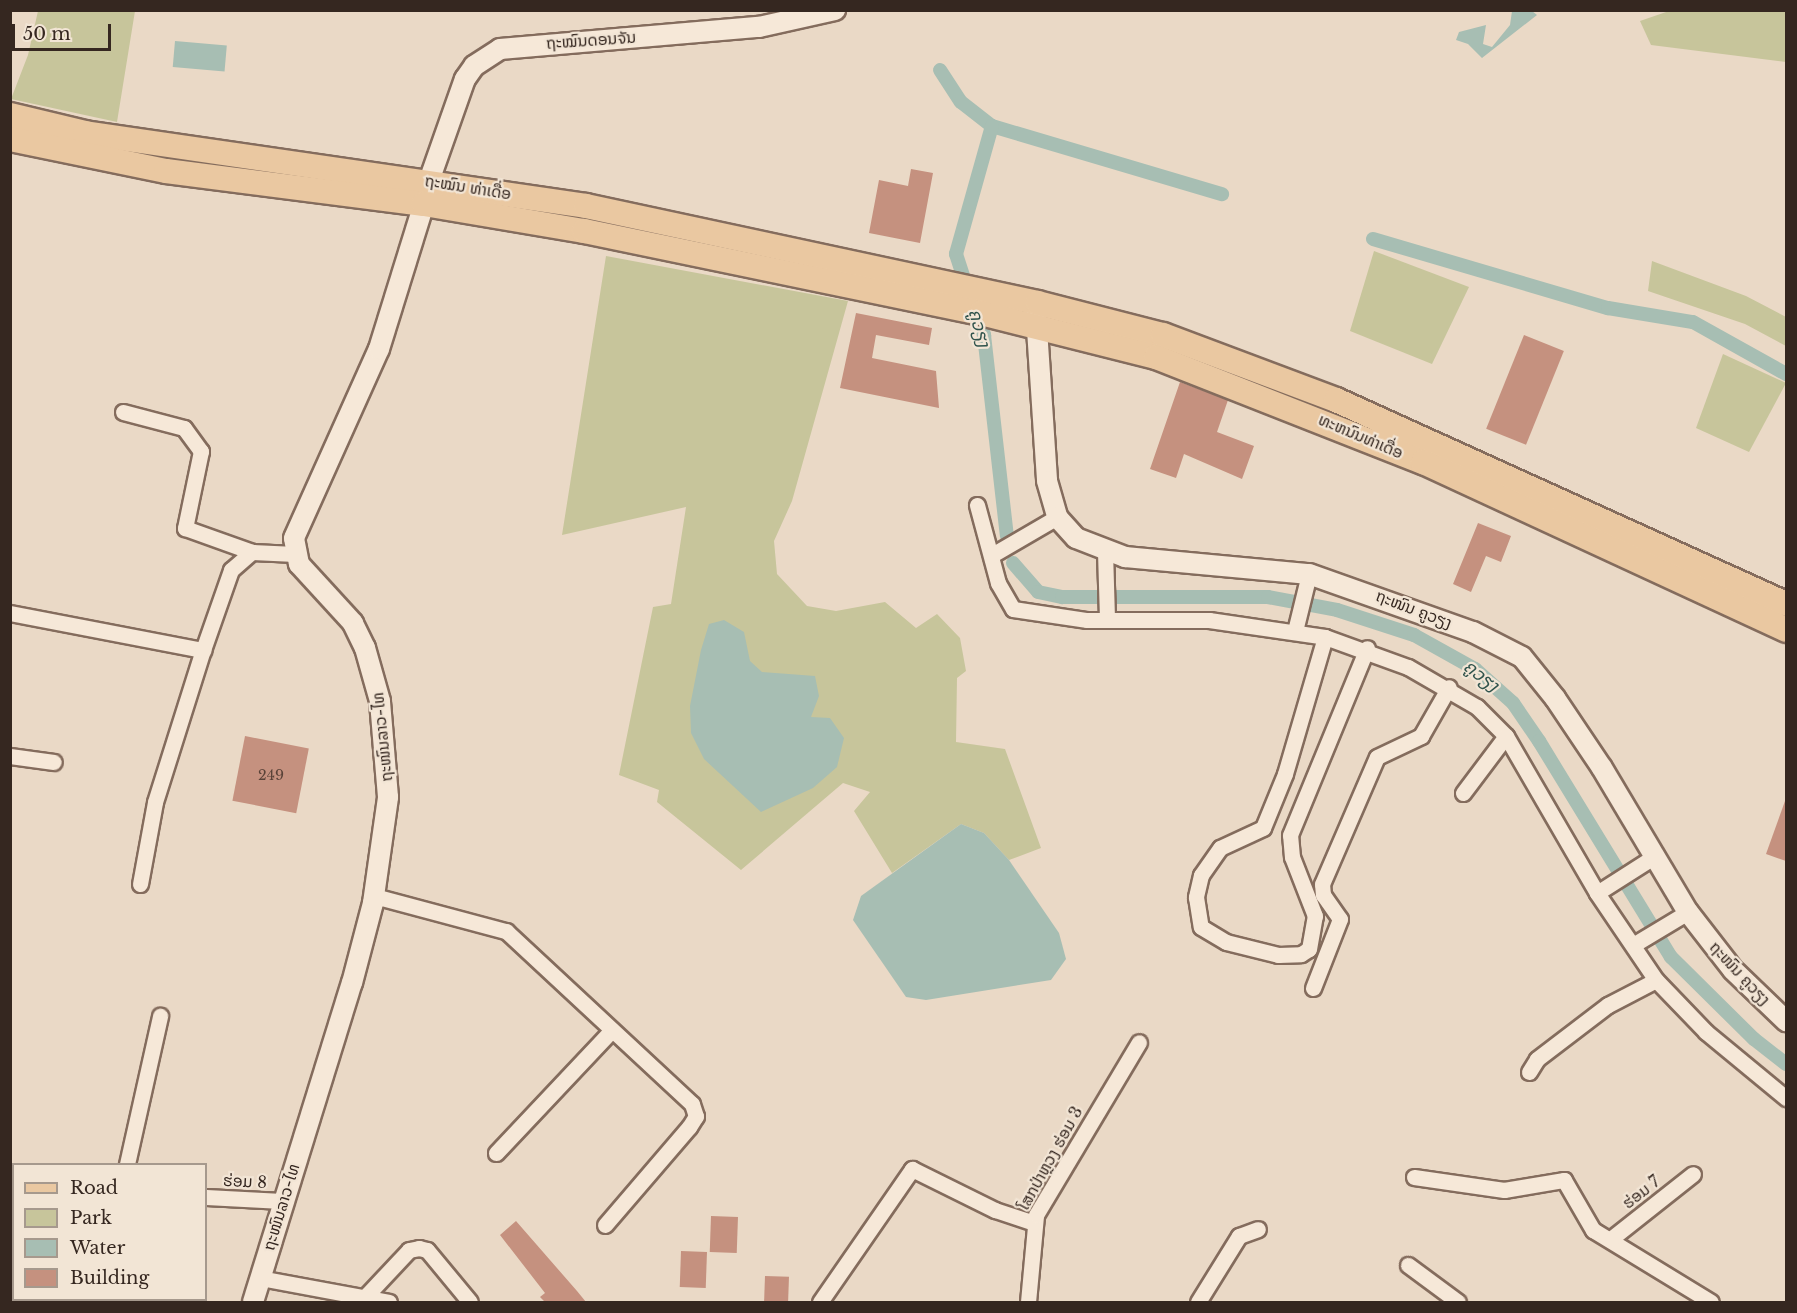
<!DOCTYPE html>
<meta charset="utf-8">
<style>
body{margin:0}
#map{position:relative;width:1797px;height:1313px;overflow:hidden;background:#ead9c6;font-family:"Libre Baskerville","Noto Sans Lao",serif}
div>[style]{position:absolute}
.green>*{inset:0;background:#c7c59b}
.water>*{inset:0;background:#a7beb3;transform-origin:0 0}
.canal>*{height:14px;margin:-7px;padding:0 7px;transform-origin:7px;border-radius:7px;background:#a7beb3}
.building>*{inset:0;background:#c5917f;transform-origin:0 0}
.roads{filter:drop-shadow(2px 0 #846c5d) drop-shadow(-2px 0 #846c5d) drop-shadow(0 2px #846c5d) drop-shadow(0 -2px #846c5d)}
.minor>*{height:15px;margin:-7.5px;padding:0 7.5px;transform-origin:7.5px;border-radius:7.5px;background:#f6e8d8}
.tertiary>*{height:20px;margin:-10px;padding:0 10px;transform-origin:10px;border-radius:10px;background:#f6e8d8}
.primary>*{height:24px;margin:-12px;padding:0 12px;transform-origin:12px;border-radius:12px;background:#eac8a1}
span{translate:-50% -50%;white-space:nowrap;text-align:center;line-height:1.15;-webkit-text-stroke:4.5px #f2e5d5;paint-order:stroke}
.number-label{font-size:14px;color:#594238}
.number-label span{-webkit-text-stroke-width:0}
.street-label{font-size:16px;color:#352720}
.water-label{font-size:18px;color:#30534c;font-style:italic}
.frame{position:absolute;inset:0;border:12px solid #352720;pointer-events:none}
.legend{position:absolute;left:12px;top:1163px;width:195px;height:138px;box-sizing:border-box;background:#f2e5d5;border:2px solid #a6998d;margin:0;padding:8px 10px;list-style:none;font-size:18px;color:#352720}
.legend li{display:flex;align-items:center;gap:12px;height:30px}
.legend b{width:30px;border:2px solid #a6998d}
.scale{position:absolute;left:12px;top:24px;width:99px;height:27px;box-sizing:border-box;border:3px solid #352720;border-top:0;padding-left:8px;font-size:18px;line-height:21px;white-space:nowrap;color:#352720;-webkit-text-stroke:4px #f2e5d5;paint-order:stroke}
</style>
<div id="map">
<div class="green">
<div style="clip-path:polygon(38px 11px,135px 11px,117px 122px,11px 99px,28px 55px)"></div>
<div style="clip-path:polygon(1669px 11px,1786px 11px,1786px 62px,1651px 45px,1640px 21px)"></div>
<div style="clip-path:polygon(1374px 251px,1469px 287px,1432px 364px,1350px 331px)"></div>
<div style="clip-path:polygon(606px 256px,848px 301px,792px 501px,774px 541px,777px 574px,807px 606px,836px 611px,885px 602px,916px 628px,937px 614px,960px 638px,966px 671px,957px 678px,956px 742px,1005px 749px,1041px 848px,1009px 860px,984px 833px,961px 824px,892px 873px,854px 811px,870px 792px,843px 783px,741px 870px,657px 802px,659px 790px,619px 775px,653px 607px,671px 604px,686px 507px,562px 535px)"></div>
<div style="clip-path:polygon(1652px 261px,1746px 296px,1786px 317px,1786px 346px,1745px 324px,1648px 291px)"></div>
<div style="clip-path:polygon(1723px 354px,1786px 383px,1749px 452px,1696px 428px)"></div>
</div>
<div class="water">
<div style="clip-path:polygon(1512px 11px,1532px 11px,1537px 15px,1482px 58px,1468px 44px,1456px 40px,1459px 32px,1486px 25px,1483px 44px,1492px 47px,1510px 25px)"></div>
<div style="left:175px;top:41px;width:52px;height:26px;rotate:5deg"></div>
<div style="clip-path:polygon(724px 620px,744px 632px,750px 661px,762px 672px,815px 676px,819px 696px,811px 717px,830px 718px,844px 738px,837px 767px,813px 788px,761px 812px,704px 759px,691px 733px,690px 706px,701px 650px,709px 624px)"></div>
<div style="clip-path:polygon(961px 824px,984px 833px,1009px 860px,1059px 933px,1066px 959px,1051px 980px,926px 1000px,906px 997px,853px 920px,861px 896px)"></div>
</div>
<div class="canal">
<div style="left:940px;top:70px;width:38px;rotate:57deg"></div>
<div style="left:961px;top:102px;width:39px;rotate:38deg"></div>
<div style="left:992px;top:126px;width:240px;rotate:16.5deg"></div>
<div style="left:1373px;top:239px;width:245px;rotate:16.4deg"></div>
<div style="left:1608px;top:308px;width:86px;rotate:9.4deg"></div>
<div style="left:1693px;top:322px;width:107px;rotate:29.2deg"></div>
<div style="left:968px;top:291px;width:39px;rotate:-108deg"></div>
<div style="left:956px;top:254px;width:133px;rotate:-74.3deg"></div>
<div style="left:975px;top:310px;width:27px;rotate:70deg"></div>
<div style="left:984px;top:335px;width:202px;rotate:83.5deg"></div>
<div style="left:1013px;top:563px;width:38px;rotate:49deg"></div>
<div style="left:1038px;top:592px;width:25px;rotate:12deg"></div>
<div style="left:1062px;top:597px;width:206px"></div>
<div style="left:1268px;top:597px;width:70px;rotate:10.7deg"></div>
<div style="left:1337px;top:610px;width:81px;rotate:18deg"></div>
<div style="left:1414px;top:635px;width:70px;rotate:29.1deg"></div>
<div style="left:1475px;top:669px;width:51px;rotate:41.8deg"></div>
<div style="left:1513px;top:703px;width:46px;rotate:55.6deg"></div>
<div style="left:1539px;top:741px;width:253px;rotate:58.6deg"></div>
<div style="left:1671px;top:957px;width:117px;rotate:44.7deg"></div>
<div style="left:1754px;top:1039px;width:41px;rotate:38deg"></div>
</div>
<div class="building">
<div style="clip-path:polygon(911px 169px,933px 173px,920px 243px,869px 233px,879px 180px,908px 186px)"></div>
<div style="clip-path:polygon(856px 313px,932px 328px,929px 345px,876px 335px,872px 358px,936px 371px,939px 408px,840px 388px)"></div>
<div style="left:1524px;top:335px;width:43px;height:101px;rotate:22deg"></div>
<div style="clip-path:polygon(1180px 382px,1228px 400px,1217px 432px,1254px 446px,1242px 479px,1184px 454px,1176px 478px,1150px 469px)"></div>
<div style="clip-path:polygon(1478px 523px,1511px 536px,1501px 562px,1486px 556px,1471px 592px,1453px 584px)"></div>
<div style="left:245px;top:736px;width:65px;height:66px;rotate:11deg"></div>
<div style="clip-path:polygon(1785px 801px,1786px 801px,1786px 861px,1766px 854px)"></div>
<div style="left:711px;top:1216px;width:27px;height:36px;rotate:2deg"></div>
<div style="clip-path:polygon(516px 1221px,577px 1291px,586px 1302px,545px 1302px,540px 1297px,545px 1293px,500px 1235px)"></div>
<div style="left:681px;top:1251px;width:26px;height:36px;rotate:2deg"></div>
<div style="left:765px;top:1276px;width:24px;height:26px;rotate:2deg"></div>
</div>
<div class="roads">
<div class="minor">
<div style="left:123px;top:412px;width:63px;rotate:14.7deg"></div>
<div style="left:184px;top:428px;width:29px;rotate:54deg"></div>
<div style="left:201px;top:451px;width:79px;rotate:101.7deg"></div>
<div style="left:185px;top:528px;width:71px;rotate:19.7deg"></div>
<div style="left:252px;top:552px;width:43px;rotate:2.7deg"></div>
<div style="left:977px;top:505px;width:81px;rotate:74.9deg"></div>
<div style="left:998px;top:583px;width:30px;rotate:60deg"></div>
<div style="left:1013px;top:609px;width:75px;rotate:8.5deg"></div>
<div style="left:1087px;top:620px;width:122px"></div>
<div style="left:1209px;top:620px;width:117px;rotate:8.3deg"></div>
<div style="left:1325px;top:637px;width:88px;rotate:19.9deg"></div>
<div style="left:1408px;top:667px;width:80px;rotate:30.1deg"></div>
<div style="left:1477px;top:707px;width:41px;rotate:45deg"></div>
<div style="left:1506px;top:736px;width:181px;rotate:59.9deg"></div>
<div style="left:1597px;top:893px;width:105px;rotate:55.9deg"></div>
<div style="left:1656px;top:980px;width:72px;rotate:46.1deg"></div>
<div style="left:1706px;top:1032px;width:104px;rotate:39.5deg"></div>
<div style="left:1105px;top:551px;width:68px;rotate:88.3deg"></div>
<div style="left:992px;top:555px;width:75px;rotate:-30.3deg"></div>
<div style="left:10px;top:613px;width:197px;rotate:10.9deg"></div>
<div style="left:1295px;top:631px;width:59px;rotate:-76.2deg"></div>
<div style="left:1325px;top:637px;width:143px;rotate:106.3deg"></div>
<div style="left:1285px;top:774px;width:58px;rotate:112.2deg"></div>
<div style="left:1263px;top:828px;width:47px;rotate:155.1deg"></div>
<div style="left:1220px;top:848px;width:33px;rotate:125deg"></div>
<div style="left:1201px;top:875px;width:23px;rotate:103deg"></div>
<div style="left:1196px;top:897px;width:30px;rotate:81deg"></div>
<div style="left:1201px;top:927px;width:29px;rotate:31deg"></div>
<div style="left:1226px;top:942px;width:54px;rotate:14deg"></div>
<div style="left:1278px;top:955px;width:23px;rotate:-2deg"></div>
<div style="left:1301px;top:954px;width:9px;rotate:-32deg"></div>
<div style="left:1309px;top:949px;width:34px;rotate:-80deg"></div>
<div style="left:1315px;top:916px;width:63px;rotate:-111.3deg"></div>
<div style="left:1292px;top:857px;width:22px;rotate:-95deg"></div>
<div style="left:1290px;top:835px;width:202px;rotate:-67.6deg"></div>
<div style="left:10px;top:756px;width:44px;rotate:7.8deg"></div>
<div style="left:1463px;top:793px;width:71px;rotate:-53deg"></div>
<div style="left:140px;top:884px;width:83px;rotate:-79.6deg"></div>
<div style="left:155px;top:802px;width:159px;rotate:-72.5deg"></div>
<div style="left:203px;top:650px;width:85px;rotate:-70.7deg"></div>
<div style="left:231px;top:570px;width:28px;rotate:-41deg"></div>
<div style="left:1597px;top:893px;width:69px;rotate:-32.5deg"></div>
<div style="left:374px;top:896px;width:137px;rotate:14.9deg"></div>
<div style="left:506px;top:931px;width:254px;rotate:42.9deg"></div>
<div style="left:692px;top:1104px;width:13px;rotate:72deg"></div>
<div style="left:696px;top:1116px;width:13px;rotate:122deg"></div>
<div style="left:689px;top:1127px;width:129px;rotate:130.6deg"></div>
<div style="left:1633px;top:945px;width:64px;rotate:-31deg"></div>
<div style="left:1313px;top:988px;width:74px;rotate:-68.6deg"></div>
<div style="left:1340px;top:919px;width:29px;rotate:-125deg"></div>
<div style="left:1323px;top:895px;width:11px;rotate:-95deg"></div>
<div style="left:1322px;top:884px;width:138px;rotate:-66.6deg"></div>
<div style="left:1377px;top:757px;width:49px;rotate:-25.5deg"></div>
<div style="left:1421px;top:736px;width:56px;rotate:-60.3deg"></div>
<div style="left:1529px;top:1072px;width:15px;rotate:-58deg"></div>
<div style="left:1537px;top:1059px;width:89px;rotate:-37.3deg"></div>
<div style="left:1608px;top:1005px;width:54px;rotate:-27.5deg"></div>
<div style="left:496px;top:1153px;width:168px;rotate:-46.7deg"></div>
<div style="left:127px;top:1164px;width:152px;rotate:-77.4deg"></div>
<div style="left:1414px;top:1177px;width:91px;rotate:8.2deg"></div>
<div style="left:1504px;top:1190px;width:61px;rotate:-9.5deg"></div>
<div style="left:1564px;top:1180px;width:58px;rotate:59.9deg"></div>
<div style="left:1593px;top:1230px;width:138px;rotate:31.4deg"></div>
<div style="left:10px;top:1184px;width:4px"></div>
<div style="left:206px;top:1197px;width:76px;rotate:3deg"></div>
<div style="left:1612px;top:1238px;width:103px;rotate:-38.3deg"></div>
<div style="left:1408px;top:1265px;width:62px;rotate:36.5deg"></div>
<div style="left:260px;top:1278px;width:131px;rotate:10.5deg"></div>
<div style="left:364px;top:1298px;width:66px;rotate:-46.8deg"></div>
<div style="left:409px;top:1250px;width:10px;rotate:-11deg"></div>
<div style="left:419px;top:1248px;width:8px;rotate:14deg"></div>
<div style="left:427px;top:1250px;width:67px;rotate:50.4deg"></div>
<div style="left:820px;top:1302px;width:162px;rotate:-55.3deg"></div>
<div style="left:912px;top:1169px;width:93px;rotate:26.3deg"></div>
<div style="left:995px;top:1210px;width:41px;rotate:18.4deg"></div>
<div style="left:1028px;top:1302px;width:87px;rotate:-84.7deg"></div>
<div style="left:1036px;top:1215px;width:201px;rotate:-59.2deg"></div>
<div style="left:1198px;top:1302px;width:78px;rotate:-58.2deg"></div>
<div style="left:1239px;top:1236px;width:20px;rotate:-20deg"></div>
</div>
<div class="tertiary">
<div style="left:429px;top:181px;width:108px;rotate:-70.6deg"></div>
<div style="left:465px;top:79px;width:16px;rotate:-55deg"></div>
<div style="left:474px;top:66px;width:31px;rotate:-33deg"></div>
<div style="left:500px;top:49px;width:260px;rotate:-4.9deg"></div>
<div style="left:759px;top:27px;width:78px;rotate:-12.6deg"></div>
<div style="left:1036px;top:314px;width:167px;rotate:86.2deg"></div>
<div style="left:1047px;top:481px;width:37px;rotate:74deg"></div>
<div style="left:1057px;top:517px;width:28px;rotate:48deg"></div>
<div style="left:1076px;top:538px;width:53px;rotate:21.2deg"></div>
<div style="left:1125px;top:557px;width:185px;rotate:5.3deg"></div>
<div style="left:1309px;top:574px;width:174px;rotate:19.5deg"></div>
<div style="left:1473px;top:632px;width:55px;rotate:27deg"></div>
<div style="left:1522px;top:657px;width:53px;rotate:51.2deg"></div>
<div style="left:1555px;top:698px;width:84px;rotate:56.1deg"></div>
<div style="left:1602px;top:768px;width:168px;rotate:59.2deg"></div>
<div style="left:1688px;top:912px;width:73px;rotate:52.2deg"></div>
<div style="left:1733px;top:970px;width:74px;rotate:43.9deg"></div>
<div style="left:253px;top:1302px;width:334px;rotate:-72.8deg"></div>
<div style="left:352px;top:983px;width:83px;rotate:-75.3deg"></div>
<div style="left:373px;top:903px;width:107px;rotate:-81.9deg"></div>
<div style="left:388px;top:797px;width:96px;rotate:-94.8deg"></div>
<div style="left:380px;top:701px;width:55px;rotate:-105.8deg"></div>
<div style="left:365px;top:648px;width:28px;rotate:-116deg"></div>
<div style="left:353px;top:623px;width:80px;rotate:-132.5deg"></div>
<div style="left:299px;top:564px;width:26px;rotate:-101deg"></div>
<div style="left:294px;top:538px;width:207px;rotate:-65.8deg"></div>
<div style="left:379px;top:349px;width:152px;rotate:-72.8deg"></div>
</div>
<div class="primary">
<div style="left:10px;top:115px;width:77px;rotate:13.5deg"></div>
<div style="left:85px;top:133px;width:506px;rotate:8.29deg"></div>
<div style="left:586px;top:206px;width:462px;rotate:12.1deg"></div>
<div style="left:1038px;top:303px;width:129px;rotate:14.4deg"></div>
<div style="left:1163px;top:335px;width:185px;rotate:20.6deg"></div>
<div style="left:1336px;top:400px;width:494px;rotate:24.4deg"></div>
<div style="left:10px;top:139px;width:159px;rotate:11.6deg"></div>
<div style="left:166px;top:171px;width:260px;rotate:7.3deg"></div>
<div style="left:424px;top:204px;width:162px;rotate:9.6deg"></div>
<div style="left:584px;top:231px;width:405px;rotate:11.7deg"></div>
<div style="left:981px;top:313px;width:180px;rotate:14.1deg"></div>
<div style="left:1156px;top:357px;width:287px;rotate:21.5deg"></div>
<div style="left:1423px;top:462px;width:400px;rotate:24.8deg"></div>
</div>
</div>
<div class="number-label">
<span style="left:271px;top:775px">249</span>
</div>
<div class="street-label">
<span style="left:591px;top:40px;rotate:-4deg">ຖະໝົນດອນຈັນ</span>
<span style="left:468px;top:187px;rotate:9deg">ຖະໝົນ ທ່າເດື່ອ</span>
<span style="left:1361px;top:436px;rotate:23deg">ທະຫນົນທ່າເດື່ອ</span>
<span style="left:1414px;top:609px;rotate:21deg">ຖະໜົນ ຄູວຽງ</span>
<span style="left:382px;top:737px;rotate:-96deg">ຖະໜົນລາວ-ໄທ</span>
<span style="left:1740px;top:973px;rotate:47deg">ຖະໜົນ ຄູວຽງ</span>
<span style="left:1050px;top:1158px;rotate:-61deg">ໂສກປ່າຫຼວງ ຮ່ອມ 3</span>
<span style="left:245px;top:1181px;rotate:3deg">ຮ່ອມ 8</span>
<span style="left:1641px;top:1192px;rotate:-38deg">ຮ່ອມ 7</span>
<span style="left:281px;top:1207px;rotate:-73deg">ຖະໜົນລາວ-ໄທ</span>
</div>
<div class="water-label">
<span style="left:979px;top:328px;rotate:75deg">ຄູວຽງ</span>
<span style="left:1481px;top:676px;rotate:38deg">ຄູວຽງ</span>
</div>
<div class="frame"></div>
<ul class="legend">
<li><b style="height:8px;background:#eac8a1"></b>Road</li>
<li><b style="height:16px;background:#c7c59b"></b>Park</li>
<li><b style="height:16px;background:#a7beb3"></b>Water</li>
<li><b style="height:16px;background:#c5917f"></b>Building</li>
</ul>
<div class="scale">50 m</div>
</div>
